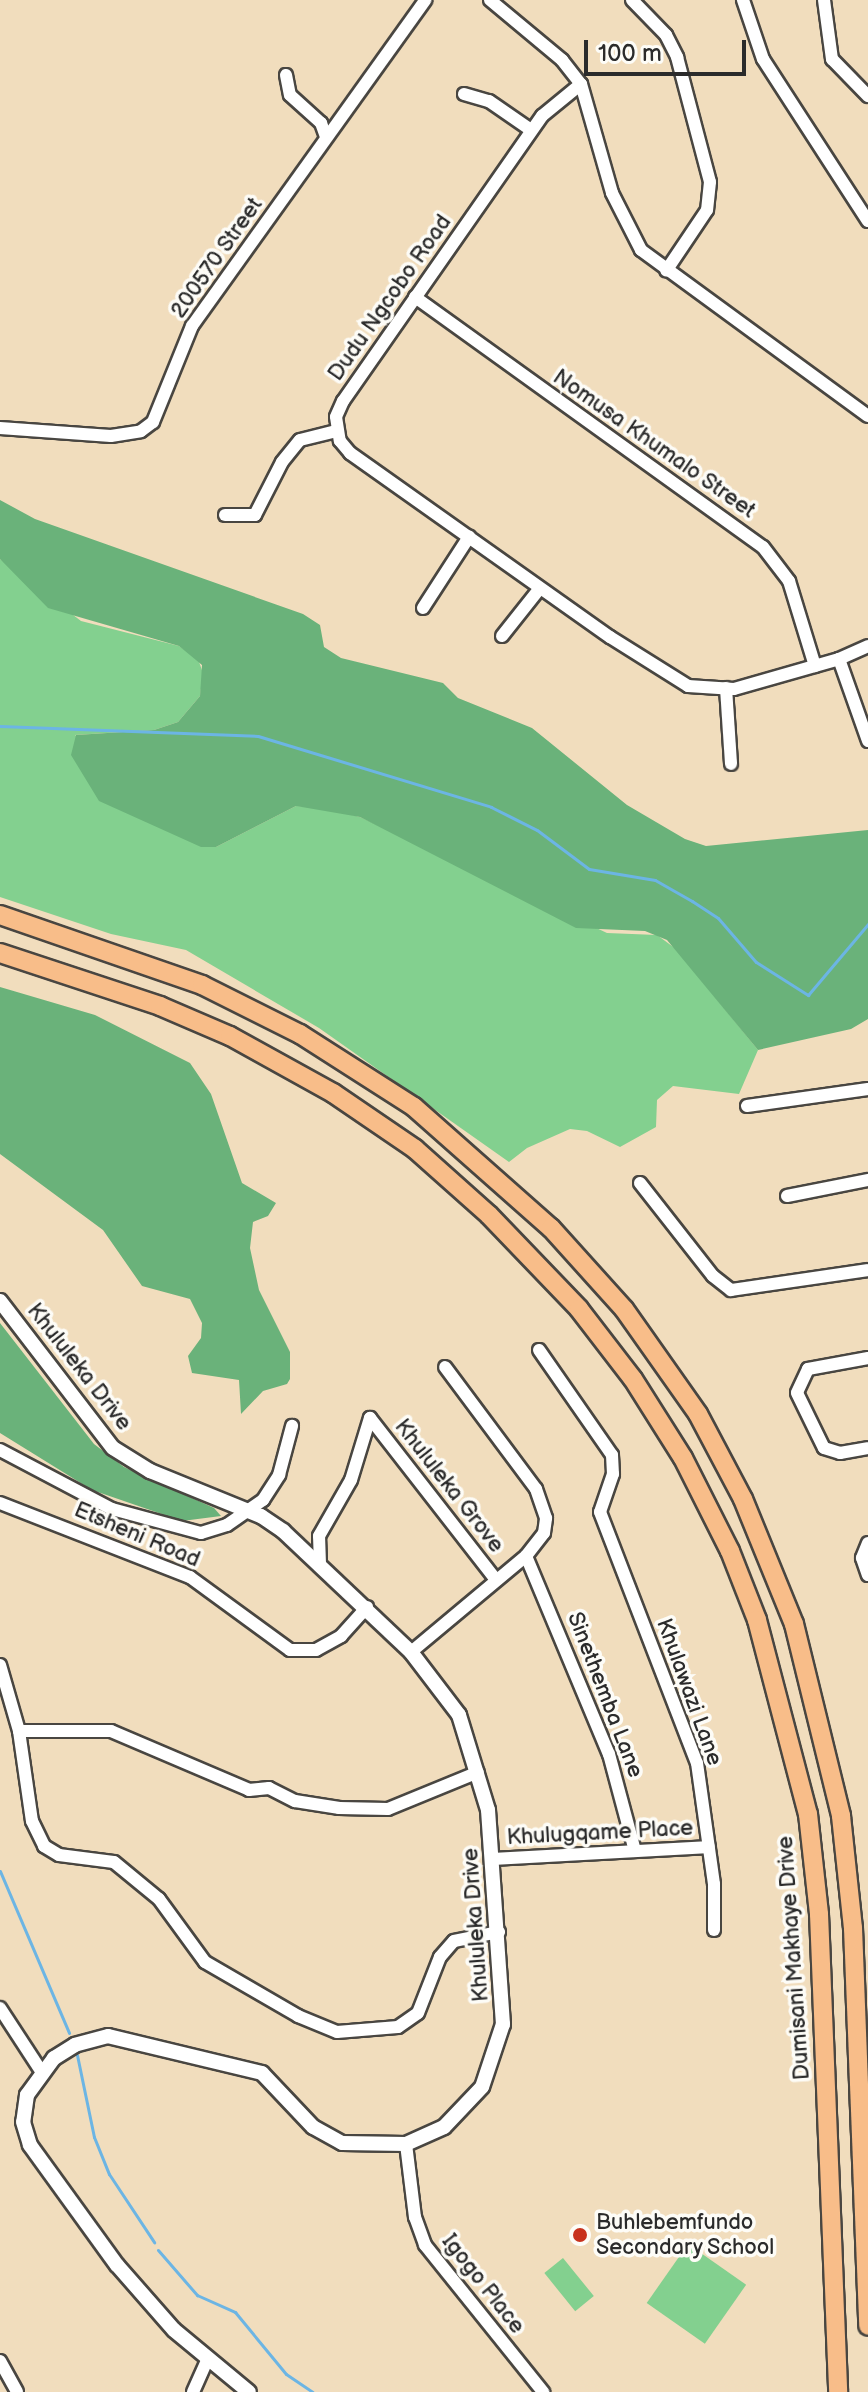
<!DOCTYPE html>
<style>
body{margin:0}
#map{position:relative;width:868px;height:2392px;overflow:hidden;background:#f1ddbd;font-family:"Balsamiq Sans",sans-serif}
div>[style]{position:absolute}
.green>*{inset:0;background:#83d08f;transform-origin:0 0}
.forest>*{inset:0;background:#6ab27a}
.stream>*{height:3px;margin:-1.5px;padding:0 1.5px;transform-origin:1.5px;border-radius:1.5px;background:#6cb5e4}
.roads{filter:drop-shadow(2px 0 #494641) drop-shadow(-2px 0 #494641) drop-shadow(0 2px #494641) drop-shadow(0 -2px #494641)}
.minor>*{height:12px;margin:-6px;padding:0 6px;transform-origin:6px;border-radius:6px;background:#fff}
.tertiary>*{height:14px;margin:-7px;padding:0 7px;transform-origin:7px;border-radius:7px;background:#fff}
.primary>*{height:18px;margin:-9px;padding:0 9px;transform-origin:9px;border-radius:9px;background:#f8bd89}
.dots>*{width:22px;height:22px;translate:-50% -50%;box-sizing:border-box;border:4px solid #fdfcf7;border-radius:50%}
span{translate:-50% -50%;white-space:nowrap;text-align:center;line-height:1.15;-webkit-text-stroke:7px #fdfcf7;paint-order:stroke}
.street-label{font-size:22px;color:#2b2b2b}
.poi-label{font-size:22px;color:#2b2b2b}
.left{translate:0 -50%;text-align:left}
.scale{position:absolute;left:584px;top:40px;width:162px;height:36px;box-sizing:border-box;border:4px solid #2b2b2b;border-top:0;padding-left:10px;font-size:24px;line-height:28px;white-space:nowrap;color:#2b2b2b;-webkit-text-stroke:6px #fdfcf7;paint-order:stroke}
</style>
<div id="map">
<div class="green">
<div style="clip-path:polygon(0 559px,81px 621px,179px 646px,198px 659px,203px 673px,200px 696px,178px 722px,154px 730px,75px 735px,216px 847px,296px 806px,322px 807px,360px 817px,607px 933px,657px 935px,676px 949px,758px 1050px,739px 1094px,673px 1086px,657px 1100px,656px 1127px,620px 1147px,587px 1131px,570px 1129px,527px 1148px,509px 1162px,319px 1028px,186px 950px,111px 934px,0 897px)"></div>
<div style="left:688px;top:2244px;width:71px;height:72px;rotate:35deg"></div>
<div style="left:563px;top:2258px;width:49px;height:24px;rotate:51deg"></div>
</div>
<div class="forest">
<div style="clip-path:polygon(0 500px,35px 519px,303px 614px,320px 625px,324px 647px,341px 658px,443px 683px,458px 698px,532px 728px,627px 805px,685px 839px,706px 846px,868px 830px,868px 1019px,851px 1029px,758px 1050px,667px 940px,645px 931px,576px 928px,360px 817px,296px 806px,216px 847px,201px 847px,99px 801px,71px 755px,76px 735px,154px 730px,178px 722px,200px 696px,202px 665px,179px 646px,48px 608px,0 559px)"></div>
<div style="clip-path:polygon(0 987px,95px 1015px,190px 1063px,211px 1094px,242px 1183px,276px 1203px,268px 1216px,253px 1222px,250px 1248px,259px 1290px,290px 1352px,290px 1379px,287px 1384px,263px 1391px,241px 1414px,239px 1380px,192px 1373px,188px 1356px,201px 1338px,202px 1323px,190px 1299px,142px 1286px,103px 1230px,0 1154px)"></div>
<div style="clip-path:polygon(0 1323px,94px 1444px,124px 1467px,214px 1508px,221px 1516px,182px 1521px,92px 1490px,0 1433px)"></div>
</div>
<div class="stream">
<div style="left:0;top:726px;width:258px;rotate:2.2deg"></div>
<div style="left:258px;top:736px;width:244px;rotate:16.9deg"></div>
<div style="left:491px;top:807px;width:51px;rotate:26.6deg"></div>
<div style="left:537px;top:830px;width:65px;rotate:36.9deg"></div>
<div style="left:589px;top:869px;width:67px;rotate:9.5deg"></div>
<div style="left:655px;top:880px;width:43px;rotate:29.6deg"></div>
<div style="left:692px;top:901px;width:31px;rotate:33deg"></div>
<div style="left:718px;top:918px;width:58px;rotate:49.2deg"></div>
<div style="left:756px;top:962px;width:62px;rotate:32.4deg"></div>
<div style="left:808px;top:995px;width:93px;rotate:-49.8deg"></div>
<div style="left:0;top:1871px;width:176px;rotate:66.9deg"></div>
<div style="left:77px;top:2055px;width:84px;rotate:78.3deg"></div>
<div style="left:94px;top:2137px;width:40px;rotate:68deg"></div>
<div style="left:109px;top:2174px;width:82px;rotate:56.5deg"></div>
<div style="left:158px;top:2250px;width:60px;rotate:49.1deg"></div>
<div style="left:197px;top:2295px;width:42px;rotate:24.1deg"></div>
<div style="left:235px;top:2312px;width:80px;rotate:50.6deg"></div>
<div style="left:286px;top:2374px;width:32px;rotate:34deg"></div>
</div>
<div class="roads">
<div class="minor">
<div style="left:490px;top:0;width:94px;rotate:39.8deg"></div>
<div style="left:562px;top:60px;width:31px;rotate:52deg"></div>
<div style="left:581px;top:84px;width:113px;rotate:74.1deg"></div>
<div style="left:612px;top:193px;width:64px;rotate:63deg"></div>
<div style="left:641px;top:250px;width:281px;rotate:36.2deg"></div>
<div style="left:632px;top:0;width:49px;rotate:45.8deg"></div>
<div style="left:666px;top:35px;width:25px;rotate:63deg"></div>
<div style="left:677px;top:57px;width:129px;rotate:75.2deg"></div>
<div style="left:710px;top:182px;width:28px;rotate:96deg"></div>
<div style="left:707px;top:210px;width:73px;rotate:123.9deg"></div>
<div style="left:743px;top:0;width:62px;rotate:71.3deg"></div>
<div style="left:763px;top:59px;width:193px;rotate:57.1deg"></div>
<div style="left:824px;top:0;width:60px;rotate:82.3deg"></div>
<div style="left:832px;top:59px;width:52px;rotate:45.8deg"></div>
<div style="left:286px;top:75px;width:20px;rotate:79deg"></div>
<div style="left:290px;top:95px;width:42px;rotate:42.1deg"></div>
<div style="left:321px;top:123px;width:15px;rotate:70deg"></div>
<div style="left:581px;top:84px;width:50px;rotate:140.6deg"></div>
<div style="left:542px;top:116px;width:348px;rotate:124.9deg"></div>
<div style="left:343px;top:401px;width:17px;rotate:114deg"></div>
<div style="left:336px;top:417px;width:24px;rotate:81deg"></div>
<div style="left:340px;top:441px;width:16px;rotate:50deg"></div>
<div style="left:350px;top:453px;width:319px;rotate:35.3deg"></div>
<div style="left:610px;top:637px;width:92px;rotate:32.1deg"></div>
<div style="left:688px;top:686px;width:46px;rotate:3.7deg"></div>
<div style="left:734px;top:689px;width:109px;rotate:-15.9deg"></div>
<div style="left:839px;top:659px;width:32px;rotate:-24deg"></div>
<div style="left:464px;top:94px;width:26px;rotate:16deg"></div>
<div style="left:489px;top:101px;width:51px;rotate:34.6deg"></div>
<div style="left:415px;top:297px;width:428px;rotate:35.7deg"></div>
<div style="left:763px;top:547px;width:43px;rotate:52.6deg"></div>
<div style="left:789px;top:581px;width:89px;rotate:73deg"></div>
<div style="left:0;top:428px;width:111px;rotate:4.1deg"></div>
<div style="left:111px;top:436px;width:30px;rotate:-9deg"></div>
<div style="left:141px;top:431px;width:15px;rotate:-37deg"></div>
<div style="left:153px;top:422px;width:104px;rotate:-67.9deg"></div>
<div style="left:192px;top:326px;width:401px;rotate:-54.4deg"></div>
<div style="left:225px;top:515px;width:30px"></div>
<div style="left:255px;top:515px;width:59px;rotate:-63deg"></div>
<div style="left:282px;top:462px;width:28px;rotate:-51deg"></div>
<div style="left:300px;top:440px;width:38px;rotate:-14deg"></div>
<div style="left:423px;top:608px;width:85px;rotate:-57.1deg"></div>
<div style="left:502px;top:636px;width:61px;rotate:-51.6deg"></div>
<div style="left:839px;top:659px;width:87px;rotate:70.5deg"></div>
<div style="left:726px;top:688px;width:76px;rotate:86.2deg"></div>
<div style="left:747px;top:1106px;width:122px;rotate:-8deg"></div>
<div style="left:640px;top:1183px;width:118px;rotate:51.9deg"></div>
<div style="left:713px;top:1276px;width:23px;rotate:38deg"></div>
<div style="left:731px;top:1290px;width:138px;rotate:-8.3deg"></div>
<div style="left:787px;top:1196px;width:83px;rotate:-11.2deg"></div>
<div style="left:539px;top:1350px;width:128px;rotate:55.2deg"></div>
<div style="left:612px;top:1455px;width:19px;rotate:87deg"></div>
<div style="left:613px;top:1474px;width:40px;rotate:108.9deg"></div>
<div style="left:600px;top:1512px;width:269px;rotate:68.9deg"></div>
<div style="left:697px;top:1763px;width:122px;rotate:82deg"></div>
<div style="left:714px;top:1884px;width:46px;rotate:90deg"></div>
<div style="left:868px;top:1358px;width:61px;rotate:169.6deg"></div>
<div style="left:808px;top:1369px;width:26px;rotate:115deg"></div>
<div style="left:797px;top:1393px;width:61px;rotate:63.9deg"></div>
<div style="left:824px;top:1448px;width:17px;rotate:17deg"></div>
<div style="left:840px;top:1453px;width:28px;rotate:-10deg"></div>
<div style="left:0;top:1450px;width:127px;rotate:27.8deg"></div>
<div style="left:112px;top:1509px;width:92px;rotate:15.1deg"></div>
<div style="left:201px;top:1533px;width:27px;rotate:-17deg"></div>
<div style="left:227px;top:1525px;width:44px;rotate:-34.8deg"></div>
<div style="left:263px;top:1500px;width:30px;rotate:-57deg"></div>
<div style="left:279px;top:1475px;width:51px;rotate:-75.1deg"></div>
<div style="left:0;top:1503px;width:204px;rotate:21.3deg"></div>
<div style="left:190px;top:1577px;width:124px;rotate:36.1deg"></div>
<div style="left:290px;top:1650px;width:26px"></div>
<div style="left:316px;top:1650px;width:29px;rotate:-29deg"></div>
<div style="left:341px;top:1636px;width:39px;rotate:-48deg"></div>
<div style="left:868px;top:1543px;width:16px;rotate:112deg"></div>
<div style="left:862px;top:1558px;width:18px;rotate:71deg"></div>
<div style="left:526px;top:1556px;width:215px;rotate:67.3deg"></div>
<div style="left:609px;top:1754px;width:100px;rotate:75deg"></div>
<div style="left:320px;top:1564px;width:28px;rotate:-92deg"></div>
<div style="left:319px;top:1536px;width:64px;rotate:-60.3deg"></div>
<div style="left:351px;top:1480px;width:65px;rotate:-73deg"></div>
<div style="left:370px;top:1418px;width:205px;rotate:52.1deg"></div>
<div style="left:411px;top:1652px;width:150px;rotate:-39.9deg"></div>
<div style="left:526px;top:1556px;width:29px;rotate:-52deg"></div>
<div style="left:544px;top:1533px;width:15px;rotate:-82deg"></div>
<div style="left:546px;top:1518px;width:31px;rotate:-109deg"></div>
<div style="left:536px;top:1489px;width:152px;rotate:-126.7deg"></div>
<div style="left:0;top:1665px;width:69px;rotate:73.9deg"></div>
<div style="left:19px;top:1731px;width:91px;rotate:81.8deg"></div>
<div style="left:32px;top:1821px;width:28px;rotate:64deg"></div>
<div style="left:44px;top:1846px;width:17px;rotate:31deg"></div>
<div style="left:59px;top:1855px;width:55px;rotate:7.3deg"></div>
<div style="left:114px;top:1862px;width:58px;rotate:39.4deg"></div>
<div style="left:159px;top:1899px;width:78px;rotate:53.9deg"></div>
<div style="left:205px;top:1962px;width:108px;rotate:30.1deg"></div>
<div style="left:298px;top:2016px;width:42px;rotate:22.3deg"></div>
<div style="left:337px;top:2032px;width:61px;rotate:-4.7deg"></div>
<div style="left:398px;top:2027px;width:24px;rotate:-35deg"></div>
<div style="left:418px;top:2013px;width:60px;rotate:-68.6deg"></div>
<div style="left:440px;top:1957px;width:21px;rotate:-49deg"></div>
<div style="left:454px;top:1941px;width:46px;rotate:-11.3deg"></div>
<div style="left:19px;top:1731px;width:92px"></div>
<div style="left:111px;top:1731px;width:150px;rotate:23.1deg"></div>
<div style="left:249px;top:1790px;width:20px;rotate:-6deg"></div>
<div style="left:269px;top:1788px;width:29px;rotate:27deg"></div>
<div style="left:295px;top:1801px;width:45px;rotate:9deg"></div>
<div style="left:339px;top:1808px;width:49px;rotate:1.2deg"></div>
<div style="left:388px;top:1809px;width:97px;rotate:-22.3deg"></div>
<div style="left:494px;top:1859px;width:215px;rotate:-3.2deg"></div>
<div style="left:0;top:2008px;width:75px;rotate:56.9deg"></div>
<div style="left:406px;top:2144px;width:74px;rotate:83deg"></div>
<div style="left:415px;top:2217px;width:30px;rotate:70deg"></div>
<div style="left:425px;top:2245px;width:189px;rotate:51.2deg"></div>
<div style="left:0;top:2361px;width:35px;rotate:61deg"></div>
<div style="left:193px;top:2392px;width:36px;rotate:-66deg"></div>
</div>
<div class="tertiary">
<div style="left:0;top:1301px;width:185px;rotate:52.5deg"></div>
<div style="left:113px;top:1448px;width:44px;rotate:31.9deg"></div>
<div style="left:150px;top:1471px;width:120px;rotate:22.1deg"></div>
<div style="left:261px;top:1516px;width:27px;rotate:34deg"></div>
<div style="left:283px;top:1531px;width:176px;rotate:43.4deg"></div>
<div style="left:411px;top:1652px;width:79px;rotate:52.7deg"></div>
<div style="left:459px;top:1715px;width:99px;rotate:73deg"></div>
<div style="left:488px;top:1810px;width:215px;rotate:86deg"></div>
<div style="left:503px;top:2024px;width:66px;rotate:108.4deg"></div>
<div style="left:482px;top:2087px;width:55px;rotate:133.5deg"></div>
<div style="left:444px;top:2127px;width:42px;rotate:155.9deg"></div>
<div style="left:406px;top:2144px;width:64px;rotate:-179.1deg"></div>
<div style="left:342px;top:2143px;width:33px;rotate:-151deg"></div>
<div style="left:313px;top:2127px;width:74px;rotate:-133.4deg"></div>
<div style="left:262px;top:2073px;width:158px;rotate:-166.5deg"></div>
<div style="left:108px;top:2036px;width:34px;rotate:165deg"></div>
<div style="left:75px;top:2045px;width:25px;rotate:148deg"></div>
<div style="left:54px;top:2058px;width:46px;rotate:126.1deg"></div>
<div style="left:27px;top:2095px;width:27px;rotate:98deg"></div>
<div style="left:23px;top:2122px;width:24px;rotate:73deg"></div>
<div style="left:30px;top:2145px;width:148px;rotate:54.1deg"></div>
<div style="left:117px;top:2265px;width:86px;rotate:48.8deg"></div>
<div style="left:174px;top:2330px;width:97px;rotate:39.6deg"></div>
</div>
<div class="primary">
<div style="left:0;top:915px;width:214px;rotate:19.1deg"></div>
<div style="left:202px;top:985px;width:110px;rotate:26.6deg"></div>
<div style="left:300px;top:1034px;width:135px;rotate:32.6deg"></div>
<div style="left:414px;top:1107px;width:183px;rotate:41.5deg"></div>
<div style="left:551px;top:1228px;width:109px;rotate:48deg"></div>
<div style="left:624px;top:1309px;width:128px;rotate:54.8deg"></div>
<div style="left:698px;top:1414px;width:96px;rotate:62.1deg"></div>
<div style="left:743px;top:1499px;width:135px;rotate:67.8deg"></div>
<div style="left:794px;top:1624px;width:198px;rotate:76.2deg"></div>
<div style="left:841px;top:1816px;width:113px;rotate:83.9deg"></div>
<div style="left:853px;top:1928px;width:398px;rotate:87.8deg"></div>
<div style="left:0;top:953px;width:169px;rotate:18.3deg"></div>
<div style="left:160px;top:1006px;width:76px;rotate:23.2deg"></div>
<div style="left:230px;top:1036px;width:118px;rotate:29deg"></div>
<div style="left:333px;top:1093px;width:99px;rotate:34.3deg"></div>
<div style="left:415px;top:1149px;width:99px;rotate:41.7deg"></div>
<div style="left:489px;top:1215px;width:130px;rotate:46.2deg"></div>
<div style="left:579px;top:1309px;width:88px;rotate:52.4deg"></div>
<div style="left:633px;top:1379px;width:93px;rotate:57.7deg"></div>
<div style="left:683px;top:1458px;width:104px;rotate:63.2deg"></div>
<div style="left:730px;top:1551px;width:74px;rotate:68.6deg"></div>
<div style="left:757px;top:1620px;width:201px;rotate:75.3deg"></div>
<div style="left:808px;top:1814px;width:101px;rotate:83.7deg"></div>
<div style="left:819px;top:1914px;width:478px;rotate:87.7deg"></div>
</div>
</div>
<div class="dots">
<div style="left:580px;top:2235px;background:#c8321e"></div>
</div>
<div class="street-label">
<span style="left:217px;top:258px;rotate:-55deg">200570 Street</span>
<span style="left:390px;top:298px;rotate:-55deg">Dudu Ngcobo Road</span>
<span style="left:654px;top:444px;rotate:35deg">Nomusa Khumalo Street</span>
<span style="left:79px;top:1367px;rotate:52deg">Khululeka Drive</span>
<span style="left:449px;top:1486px;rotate:52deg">Khululeka Grove</span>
<span style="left:137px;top:1535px;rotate:23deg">Etsheni Road</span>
<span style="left:689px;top:1692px;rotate:70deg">Khulawazi Lane</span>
<span style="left:605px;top:1695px;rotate:69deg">Sinethemba Lane</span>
<span style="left:600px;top:1833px;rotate:-3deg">Khulugqame Place</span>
<span style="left:476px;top:1925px;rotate:-94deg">Khululeka Drive</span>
<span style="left:794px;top:1958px;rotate:-94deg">Dumisani Makhaye Drive</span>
<span style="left:483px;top:2284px;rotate:52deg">Igogo Place</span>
</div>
<div class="poi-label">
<span class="left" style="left:596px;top:2235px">Buhlebemfundo<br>Secondary School</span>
</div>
<div class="scale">100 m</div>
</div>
